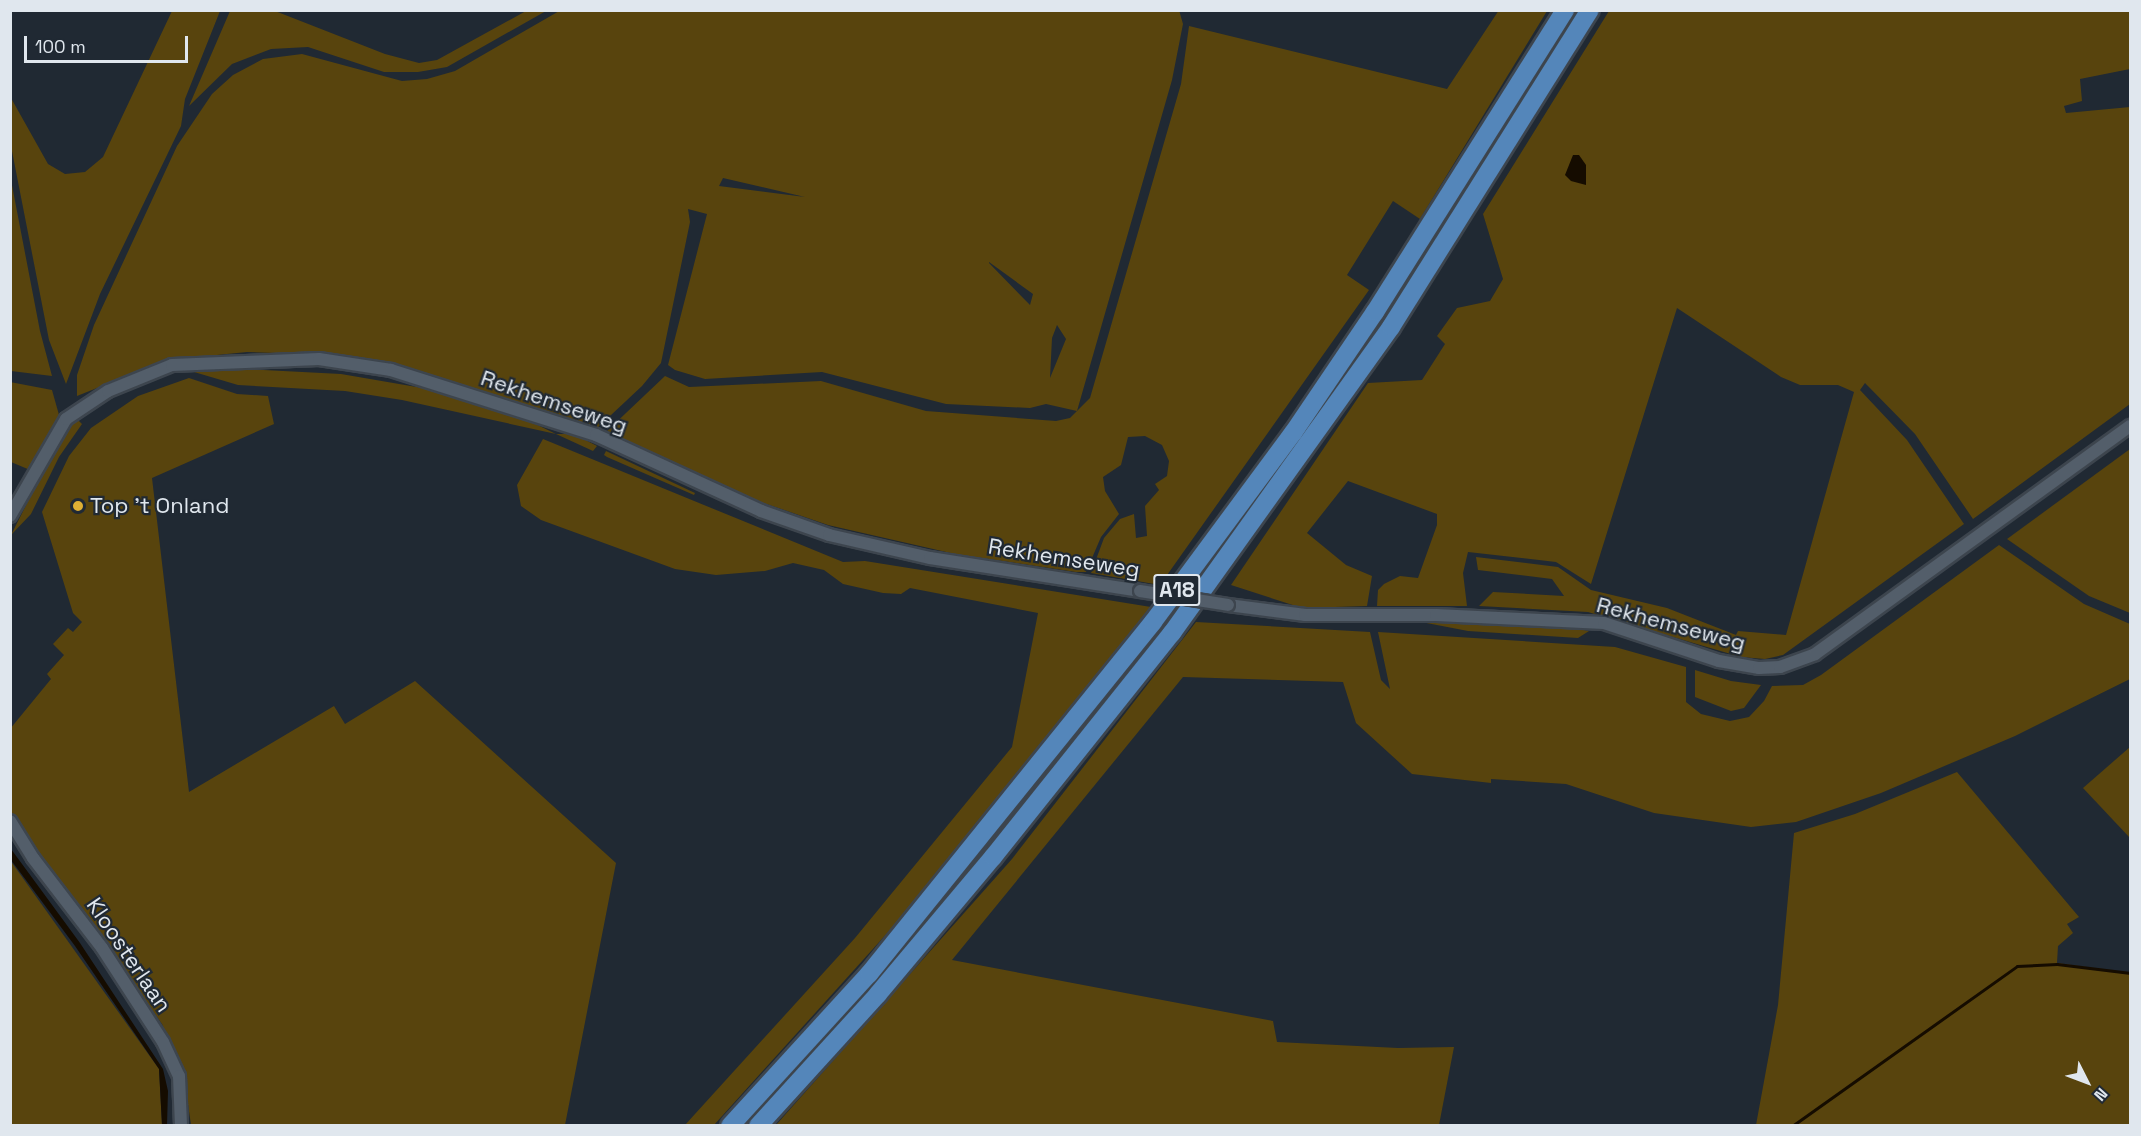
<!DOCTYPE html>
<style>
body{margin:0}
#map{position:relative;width:2141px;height:1136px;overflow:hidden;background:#202933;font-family:"Space Grotesk",sans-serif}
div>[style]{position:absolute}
.green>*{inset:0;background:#58440d}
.water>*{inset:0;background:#150c00}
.stream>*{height:3px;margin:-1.5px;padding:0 1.5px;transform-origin:1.5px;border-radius:1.5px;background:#150c00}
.roads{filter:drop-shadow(2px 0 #3d454e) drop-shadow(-2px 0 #3d454e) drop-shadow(0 2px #3d454e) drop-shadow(0 -2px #3d454e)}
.minor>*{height:12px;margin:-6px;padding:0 6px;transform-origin:6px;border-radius:6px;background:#535e6a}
.highway>*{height:18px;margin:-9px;padding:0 9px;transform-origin:9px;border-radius:9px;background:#5486ba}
.bridges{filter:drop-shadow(2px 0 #3d454e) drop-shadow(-2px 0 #3d454e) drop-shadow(0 2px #3d454e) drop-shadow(0 -2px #3d454e)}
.minor-bridge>*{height:12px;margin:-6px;padding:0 6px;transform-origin:6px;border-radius:6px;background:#535e6a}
.dots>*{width:16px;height:16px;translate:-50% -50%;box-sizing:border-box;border:3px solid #202933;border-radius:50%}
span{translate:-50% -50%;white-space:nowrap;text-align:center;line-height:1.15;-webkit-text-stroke:4.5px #202933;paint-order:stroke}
.shield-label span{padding:2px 4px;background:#202933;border:2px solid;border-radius:4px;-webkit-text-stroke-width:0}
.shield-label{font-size:21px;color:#e0e7ee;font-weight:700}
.street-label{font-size:22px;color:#e0e7ee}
.poi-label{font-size:22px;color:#e0e7ee}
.left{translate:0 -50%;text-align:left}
.frame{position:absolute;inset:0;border:12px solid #e0e7ee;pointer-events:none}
.north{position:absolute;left:2057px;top:1052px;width:60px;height:60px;-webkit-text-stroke:4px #202933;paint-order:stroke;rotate:132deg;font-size:16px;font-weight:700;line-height:24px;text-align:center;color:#e0e7ee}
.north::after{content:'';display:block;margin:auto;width:21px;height:27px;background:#e0e7ee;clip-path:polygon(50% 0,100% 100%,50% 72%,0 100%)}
.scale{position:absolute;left:24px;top:36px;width:164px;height:27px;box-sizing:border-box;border:3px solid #e0e7ee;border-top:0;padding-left:8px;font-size:18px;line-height:21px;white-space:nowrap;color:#e0e7ee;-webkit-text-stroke:4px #202933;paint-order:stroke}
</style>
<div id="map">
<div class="green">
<div style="clip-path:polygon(evenodd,561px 10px,1179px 10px,1183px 24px,1172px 80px,1077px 411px,1046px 404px,1030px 408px,946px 404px,822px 372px,705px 379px,675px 370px,668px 365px,707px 214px,688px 209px,690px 222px,661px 363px,642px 386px,594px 431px,389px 364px,306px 354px,247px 352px,167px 360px,77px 396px,77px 375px,94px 325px,177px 146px,212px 94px,233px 75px,263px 59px,302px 54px,402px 81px,427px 79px,455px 71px,561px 10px,723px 178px,805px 197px,719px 186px,723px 178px,561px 10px,989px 262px,1033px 294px,1030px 305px,989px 263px,989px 262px,561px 10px,1057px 325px,1066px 339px,1050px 378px,1052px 338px,1057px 325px)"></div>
<div style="clip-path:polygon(1499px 10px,1547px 11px,1420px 219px,1393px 201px,1347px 275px,1369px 290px,1160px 585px,1091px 573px,1104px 538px,1120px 519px,1134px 514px,1136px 538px,1147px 536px,1145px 506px,1159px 490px,1155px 484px,1167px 476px,1169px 461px,1162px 445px,1145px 436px,1128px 437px,1121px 465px,1103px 477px,1105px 491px,1119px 514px,1101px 537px,1086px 572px,1076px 572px,955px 554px,828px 525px,752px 499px,607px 431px,665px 376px,689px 387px,821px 381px,926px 411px,1056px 421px,1070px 418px,1090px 398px,1181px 84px,1189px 26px,1447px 89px)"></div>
<div style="clip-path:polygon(172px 11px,220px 11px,185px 99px,181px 126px,100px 294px,66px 384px,49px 340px,11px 146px,11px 98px,48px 164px,65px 174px,85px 172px,103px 157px)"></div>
<div style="clip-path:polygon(230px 11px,275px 11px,385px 54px,419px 63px,437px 60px,526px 11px,546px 11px,447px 67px,418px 72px,384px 72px,308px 47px,271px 49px,232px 64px,189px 106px)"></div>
<div style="clip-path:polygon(1609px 11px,2130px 11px,2130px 69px,2080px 79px,2082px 101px,2064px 106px,2066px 113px,2130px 107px,2130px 404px,1973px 519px,1915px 434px,1865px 383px,1860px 390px,1907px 440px,1964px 524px,1783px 655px,1765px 659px,1741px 657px,1588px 612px,1479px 606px,1493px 592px,1564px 596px,1552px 579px,1478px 570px,1476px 557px,1558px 567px,1591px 590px,1667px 608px,1736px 635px,1738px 631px,1786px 635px,1854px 392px,1838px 385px,1800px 385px,1781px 377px,1677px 308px,1591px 584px,1556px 562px,1468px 552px,1463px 573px,1467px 606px,1377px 606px,1378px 590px,1384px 584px,1400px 576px,1418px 578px,1437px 525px,1437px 514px,1348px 481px,1307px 533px,1346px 565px,1372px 576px,1367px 606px,1302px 608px,1231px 585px,1368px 383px,1422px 380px,1445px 344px,1437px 336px,1457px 308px,1490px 301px,1503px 279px,1483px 214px)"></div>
<div style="clip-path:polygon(11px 180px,40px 331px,52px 376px,11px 371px)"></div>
<div style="clip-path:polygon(245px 369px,341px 374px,434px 390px,517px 415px,556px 434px,574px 434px,597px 446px,593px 451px,556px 434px,402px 400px,345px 391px,238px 385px,194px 372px)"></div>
<div style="clip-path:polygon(189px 378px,237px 394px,268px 396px,274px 424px,152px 478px,189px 792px,334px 706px,345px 724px,415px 681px,616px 863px,565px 1125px,191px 1125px,183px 1070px,162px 1024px,11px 813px,10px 729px,51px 679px,47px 674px,64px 655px,53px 644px,68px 628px,73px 632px,82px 622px,73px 613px,42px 512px,69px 456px,91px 428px,138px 396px)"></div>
<div style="clip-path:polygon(10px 382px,52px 390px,59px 415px,30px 470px,11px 462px)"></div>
<div style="clip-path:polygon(75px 417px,82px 424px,59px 457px,31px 514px,11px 535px,64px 430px)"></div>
<div style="clip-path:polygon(543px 439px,843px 562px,865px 561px,1151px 607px,900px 919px,714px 1125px,685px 1125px,855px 938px,1012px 747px,1038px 613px,910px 588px,901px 594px,883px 593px,843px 584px,824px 570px,793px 563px,765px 571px,716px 575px,675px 569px,541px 520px,521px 506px,517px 485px)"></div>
<div style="clip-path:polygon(2130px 449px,2130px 613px,2089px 596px,2007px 539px)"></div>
<div style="clip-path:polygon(606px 451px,695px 493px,694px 495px,607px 457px,604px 455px)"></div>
<div style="clip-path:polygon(1999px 545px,2084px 604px,2130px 624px,2130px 679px,2015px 736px,1881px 793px,1796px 822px,1751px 827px,1654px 813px,1566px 784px,1491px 779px,1491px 783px,1412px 774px,1356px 723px,1343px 682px,1183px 677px,952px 960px,1273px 1021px,1277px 1042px,1398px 1048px,1454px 1047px,1439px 1125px,776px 1125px,1012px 859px,1196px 622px,1370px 632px,1381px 680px,1390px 689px,1378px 632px,1615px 647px,1686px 667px,1686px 702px,1701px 714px,1730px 721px,1749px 717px,1764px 701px,1772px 686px,1803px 685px,1821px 675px)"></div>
<div style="clip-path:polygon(1411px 620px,1552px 624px,1589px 631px,1578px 638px,1468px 631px)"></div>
<div style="clip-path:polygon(1695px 670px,1731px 681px,1761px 685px,1744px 708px,1731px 711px,1695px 697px)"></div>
<div style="clip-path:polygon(2130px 747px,2130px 838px,2083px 788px)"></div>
<div style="clip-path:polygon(1957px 772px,2079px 917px,2067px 924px,2073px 933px,2058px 946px,2057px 963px,2130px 973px,2130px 1125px,1756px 1125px,1778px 1005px,1794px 833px,1855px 814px)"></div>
<div style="clip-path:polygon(10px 860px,159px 1069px,162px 1125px,11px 1125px)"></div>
</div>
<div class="water">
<div style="clip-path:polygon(1573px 155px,1579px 155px,1586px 165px,1586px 185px,1571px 181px,1565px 175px)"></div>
<div style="clip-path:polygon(11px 849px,80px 943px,163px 1069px,168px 1091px,167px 1125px,162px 1125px,159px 1069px,75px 946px,11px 860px)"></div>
</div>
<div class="stream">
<div style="left:1792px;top:1126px;width:276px;rotate:-35.4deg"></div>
<div style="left:2017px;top:966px;width:40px;rotate:-2.9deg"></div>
<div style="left:2057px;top:964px;width:74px;rotate:7deg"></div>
</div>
<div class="roads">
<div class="minor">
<div style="left:10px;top:516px;width:112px;rotate:-60deg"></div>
<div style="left:66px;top:419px;width:50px;rotate:-33.7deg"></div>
<div style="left:108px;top:391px;width:69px;rotate:-22.1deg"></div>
<div style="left:172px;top:365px;width:147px;rotate:-2.3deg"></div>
<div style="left:319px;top:359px;width:73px;rotate:8.7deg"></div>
<div style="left:391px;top:370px;width:215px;rotate:17.6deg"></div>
<div style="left:596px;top:435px;width:182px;rotate:24.7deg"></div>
<div style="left:761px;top:511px;width:72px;rotate:19.4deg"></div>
<div style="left:829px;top:535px;width:104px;rotate:12.8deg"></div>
<div style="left:930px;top:558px;width:213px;rotate:8.9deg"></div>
<div style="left:1228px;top:605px;width:78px;rotate:7.4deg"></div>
<div style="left:1305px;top:615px;width:131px"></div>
<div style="left:1436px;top:615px;width:168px;rotate:2.7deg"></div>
<div style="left:1604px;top:623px;width:121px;rotate:18.3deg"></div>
<div style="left:1719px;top:661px;width:41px;rotate:9.9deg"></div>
<div style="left:1759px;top:668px;width:21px;rotate:-3deg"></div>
<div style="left:1780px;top:667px;width:37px;rotate:-20deg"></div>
<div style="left:1815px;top:654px;width:389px;rotate:-35.9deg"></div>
<div style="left:10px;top:821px;width:44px;rotate:58.1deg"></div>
<div style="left:33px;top:858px;width:113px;rotate:52.5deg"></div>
<div style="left:102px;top:948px;width:112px;rotate:57deg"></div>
<div style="left:163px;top:1042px;width:38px;rotate:65deg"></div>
<div style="left:179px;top:1076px;width:50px;rotate:87.7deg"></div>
</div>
<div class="highway">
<div style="left:730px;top:1126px;width:206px;rotate:-47.6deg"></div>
<div style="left:869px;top:974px;width:452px;rotate:-51.1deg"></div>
<div style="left:1153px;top:622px;width:235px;rotate:-53.5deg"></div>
<div style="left:1293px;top:433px;width:146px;rotate:-55.9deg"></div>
<div style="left:1375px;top:312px;width:357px;rotate:-57.8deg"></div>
<div style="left:758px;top:1126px;width:178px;rotate:-47.7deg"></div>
<div style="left:878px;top:994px;width:179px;rotate:-50deg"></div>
<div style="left:993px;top:857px;width:287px;rotate:-51.4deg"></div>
<div style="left:1172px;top:633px;width:376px;rotate:-54.4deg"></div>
<div style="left:1391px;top:327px;width:374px;rotate:-57.9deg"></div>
</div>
</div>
<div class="bridges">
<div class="minor-bridge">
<div style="left:1140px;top:591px;width:89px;rotate:9deg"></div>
</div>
</div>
<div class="dots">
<div style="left:78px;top:506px;background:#dfb034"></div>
</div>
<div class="shield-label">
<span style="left:1177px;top:590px">A18</span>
</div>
<div class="street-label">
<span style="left:554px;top:402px;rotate:19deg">Rekhemseweg</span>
<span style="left:1064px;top:558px;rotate:9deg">Rekhemseweg</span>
<span style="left:1671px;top:624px;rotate:15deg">Rekhemseweg</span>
<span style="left:129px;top:955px;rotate:56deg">Kloosterlaan</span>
</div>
<div class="poi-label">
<span class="left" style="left:90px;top:506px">Top 't Onland</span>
</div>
<div class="frame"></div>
<div class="north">N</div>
<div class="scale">100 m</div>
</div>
